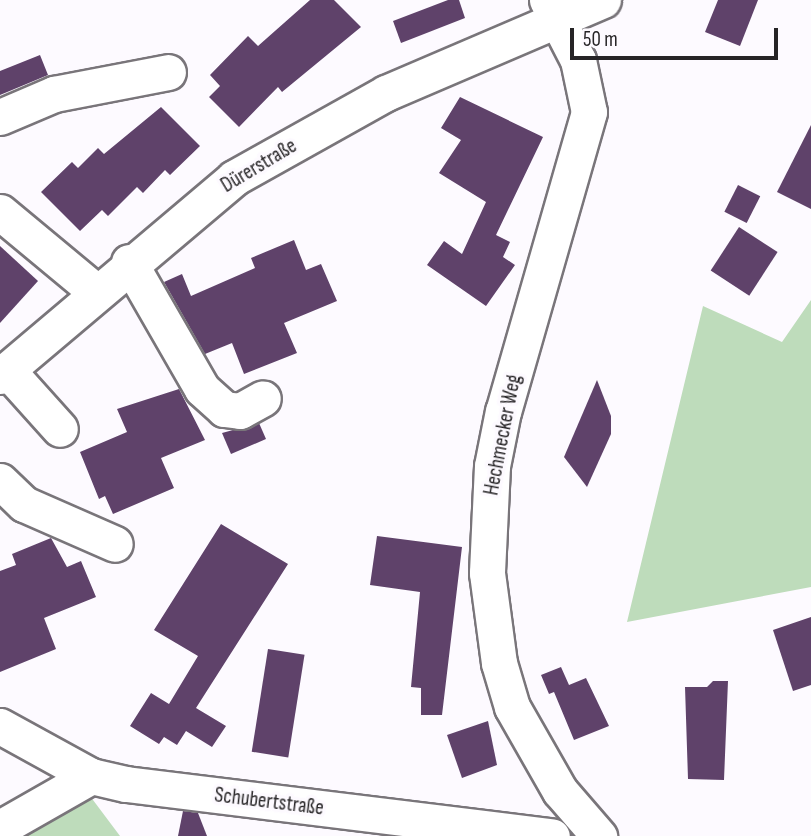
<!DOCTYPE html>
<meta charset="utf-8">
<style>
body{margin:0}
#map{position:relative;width:811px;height:836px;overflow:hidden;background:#fdfaff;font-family:"Sofia Sans Condensed",sans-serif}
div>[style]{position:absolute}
.green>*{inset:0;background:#bedcbb}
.building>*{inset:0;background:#5f426a;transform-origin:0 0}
.roads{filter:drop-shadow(2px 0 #79757a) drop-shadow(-2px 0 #79757a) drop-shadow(0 2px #79757a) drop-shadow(0 -2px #79757a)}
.minor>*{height:35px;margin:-17.5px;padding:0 17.5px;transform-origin:17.5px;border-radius:17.5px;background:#fff}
span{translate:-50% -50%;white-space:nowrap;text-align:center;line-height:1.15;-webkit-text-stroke:7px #fdfaff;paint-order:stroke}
.street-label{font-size:21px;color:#262426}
.scale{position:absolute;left:570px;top:28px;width:208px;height:32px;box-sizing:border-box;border:4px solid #262426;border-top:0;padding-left:9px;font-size:21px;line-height:24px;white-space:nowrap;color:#262426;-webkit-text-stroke:5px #fdfaff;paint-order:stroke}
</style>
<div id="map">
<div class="green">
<div style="clip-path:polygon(811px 300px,811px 587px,627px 622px,703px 306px,782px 342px)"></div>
<div style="clip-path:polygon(90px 796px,120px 836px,11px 836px)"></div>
</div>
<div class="building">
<div style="clip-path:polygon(310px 0,334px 0,361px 27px,282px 92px,278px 87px,239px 127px,209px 97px,220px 86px,210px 75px,248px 36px,258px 46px)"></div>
<div style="clip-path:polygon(448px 0,459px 0,465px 18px,401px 43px,393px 21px)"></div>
<div style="clip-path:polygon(718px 0,758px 0,740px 46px,705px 32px)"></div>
<div style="clip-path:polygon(40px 55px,48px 75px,0 95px,0 71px)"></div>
<div style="clip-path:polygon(460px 97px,543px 137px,496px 235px,510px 242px,503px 257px,515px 265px,486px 306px,427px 265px,444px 241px,462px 254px,486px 202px,439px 173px,461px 140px,441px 128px)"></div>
<div style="clip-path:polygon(161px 107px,200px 146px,170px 175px,165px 170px,143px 193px,137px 187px,108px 216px,102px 210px,80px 231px,41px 192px,72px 162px,78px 168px,98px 148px,104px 154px)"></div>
<div style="clip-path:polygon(811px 125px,811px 209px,777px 192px)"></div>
<div style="left:738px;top:185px;width:25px;height:30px;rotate:27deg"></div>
<div style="left:739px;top:227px;width:46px;height:52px;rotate:33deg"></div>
<div style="clip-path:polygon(294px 240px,306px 270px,321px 264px,337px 301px,284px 323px,297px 353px,244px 374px,232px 343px,205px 354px,164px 282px,182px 274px,191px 296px,255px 268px,251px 258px)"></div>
<div style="clip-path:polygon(0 246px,38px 281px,0 323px)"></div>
<div style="clip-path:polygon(597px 380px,611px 416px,611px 434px,587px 487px,564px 457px)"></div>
<div style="clip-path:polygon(179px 389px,205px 440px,161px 458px,174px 488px,113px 514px,105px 496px,99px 499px,80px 452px,127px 432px,117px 409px)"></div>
<div style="clip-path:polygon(259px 423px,266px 439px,231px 454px,222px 433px)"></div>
<div style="clip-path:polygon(221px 524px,288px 564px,196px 708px,226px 726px,212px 747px,186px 731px,177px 745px,164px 737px,159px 744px,130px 726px,151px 693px,169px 704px,198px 656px,154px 630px)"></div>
<div style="clip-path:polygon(377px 536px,462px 547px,442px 715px,421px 715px,421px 688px,411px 687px,420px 592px,370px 585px)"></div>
<div style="clip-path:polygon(51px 538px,67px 567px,81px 561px,96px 597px,44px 618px,56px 649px,0 672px,0 571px,16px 565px,12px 554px)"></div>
<div style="clip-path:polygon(811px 617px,811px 685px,793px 691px,773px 630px)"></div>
<div style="left:268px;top:649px;width:37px;height:104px;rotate:9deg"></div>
<div style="clip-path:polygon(561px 667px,569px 685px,586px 678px,609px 726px,574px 740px,554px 692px,549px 694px,541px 675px)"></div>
<div style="clip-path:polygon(713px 681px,728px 681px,724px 780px,688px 779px,685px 687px,707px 687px)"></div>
<div style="clip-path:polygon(488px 721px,497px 765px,462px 778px,447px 735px)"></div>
<div style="clip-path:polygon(183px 811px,198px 813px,207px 836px,178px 836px)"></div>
</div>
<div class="roads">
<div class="minor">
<div style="left:547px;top:0;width:68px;rotate:62.7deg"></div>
<div style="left:578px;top:60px;width:53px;rotate:78.1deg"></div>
<div style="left:589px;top:112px;width:311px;rotate:106deg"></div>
<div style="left:503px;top:411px;width:56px;rotate:101.3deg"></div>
<div style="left:492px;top:466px;width:107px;rotate:92.7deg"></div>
<div style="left:487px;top:573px;width:91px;rotate:82.4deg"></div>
<div style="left:499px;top:663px;width:46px;rotate:73.5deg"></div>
<div style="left:512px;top:707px;width:97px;rotate:60.3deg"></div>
<div style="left:560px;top:791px;width:60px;rotate:49.1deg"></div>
<div style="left:0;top:117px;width:59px;rotate:-23.1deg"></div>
<div style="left:54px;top:94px;width:116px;rotate:-10.9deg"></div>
<div style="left:0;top:212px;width:124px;rotate:39.7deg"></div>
<div style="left:129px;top:262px;width:146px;rotate:60.1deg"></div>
<div style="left:202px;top:389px;width:30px;rotate:42deg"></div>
<div style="left:224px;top:409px;width:16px;rotate:7deg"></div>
<div style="left:240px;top:411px;width:26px;rotate:-29deg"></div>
<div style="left:7px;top:370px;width:79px;rotate:48.1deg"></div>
<div style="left:0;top:376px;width:307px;rotate:-40.2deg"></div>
<div style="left:234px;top:178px;width:174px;rotate:-29.2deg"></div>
<div style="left:386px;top:93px;width:236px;rotate:-23.2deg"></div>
<div style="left:0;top:481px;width:33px;rotate:44deg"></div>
<div style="left:24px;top:504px;width:99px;rotate:23.7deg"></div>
<div style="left:0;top:726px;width:104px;rotate:28.8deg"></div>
<div style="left:91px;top:776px;width:36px;rotate:13deg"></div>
<div style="left:126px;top:784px;width:429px;rotate:7deg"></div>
<div style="left:0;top:828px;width:105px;rotate:-29.7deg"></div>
</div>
</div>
<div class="street-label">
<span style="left:259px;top:166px;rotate:-31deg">Dürerstraße</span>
<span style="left:503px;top:435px;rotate:-79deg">Hechmecker Weg</span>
<span style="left:269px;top:802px;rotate:7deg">Schubertstraße</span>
</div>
<div class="scale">50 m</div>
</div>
